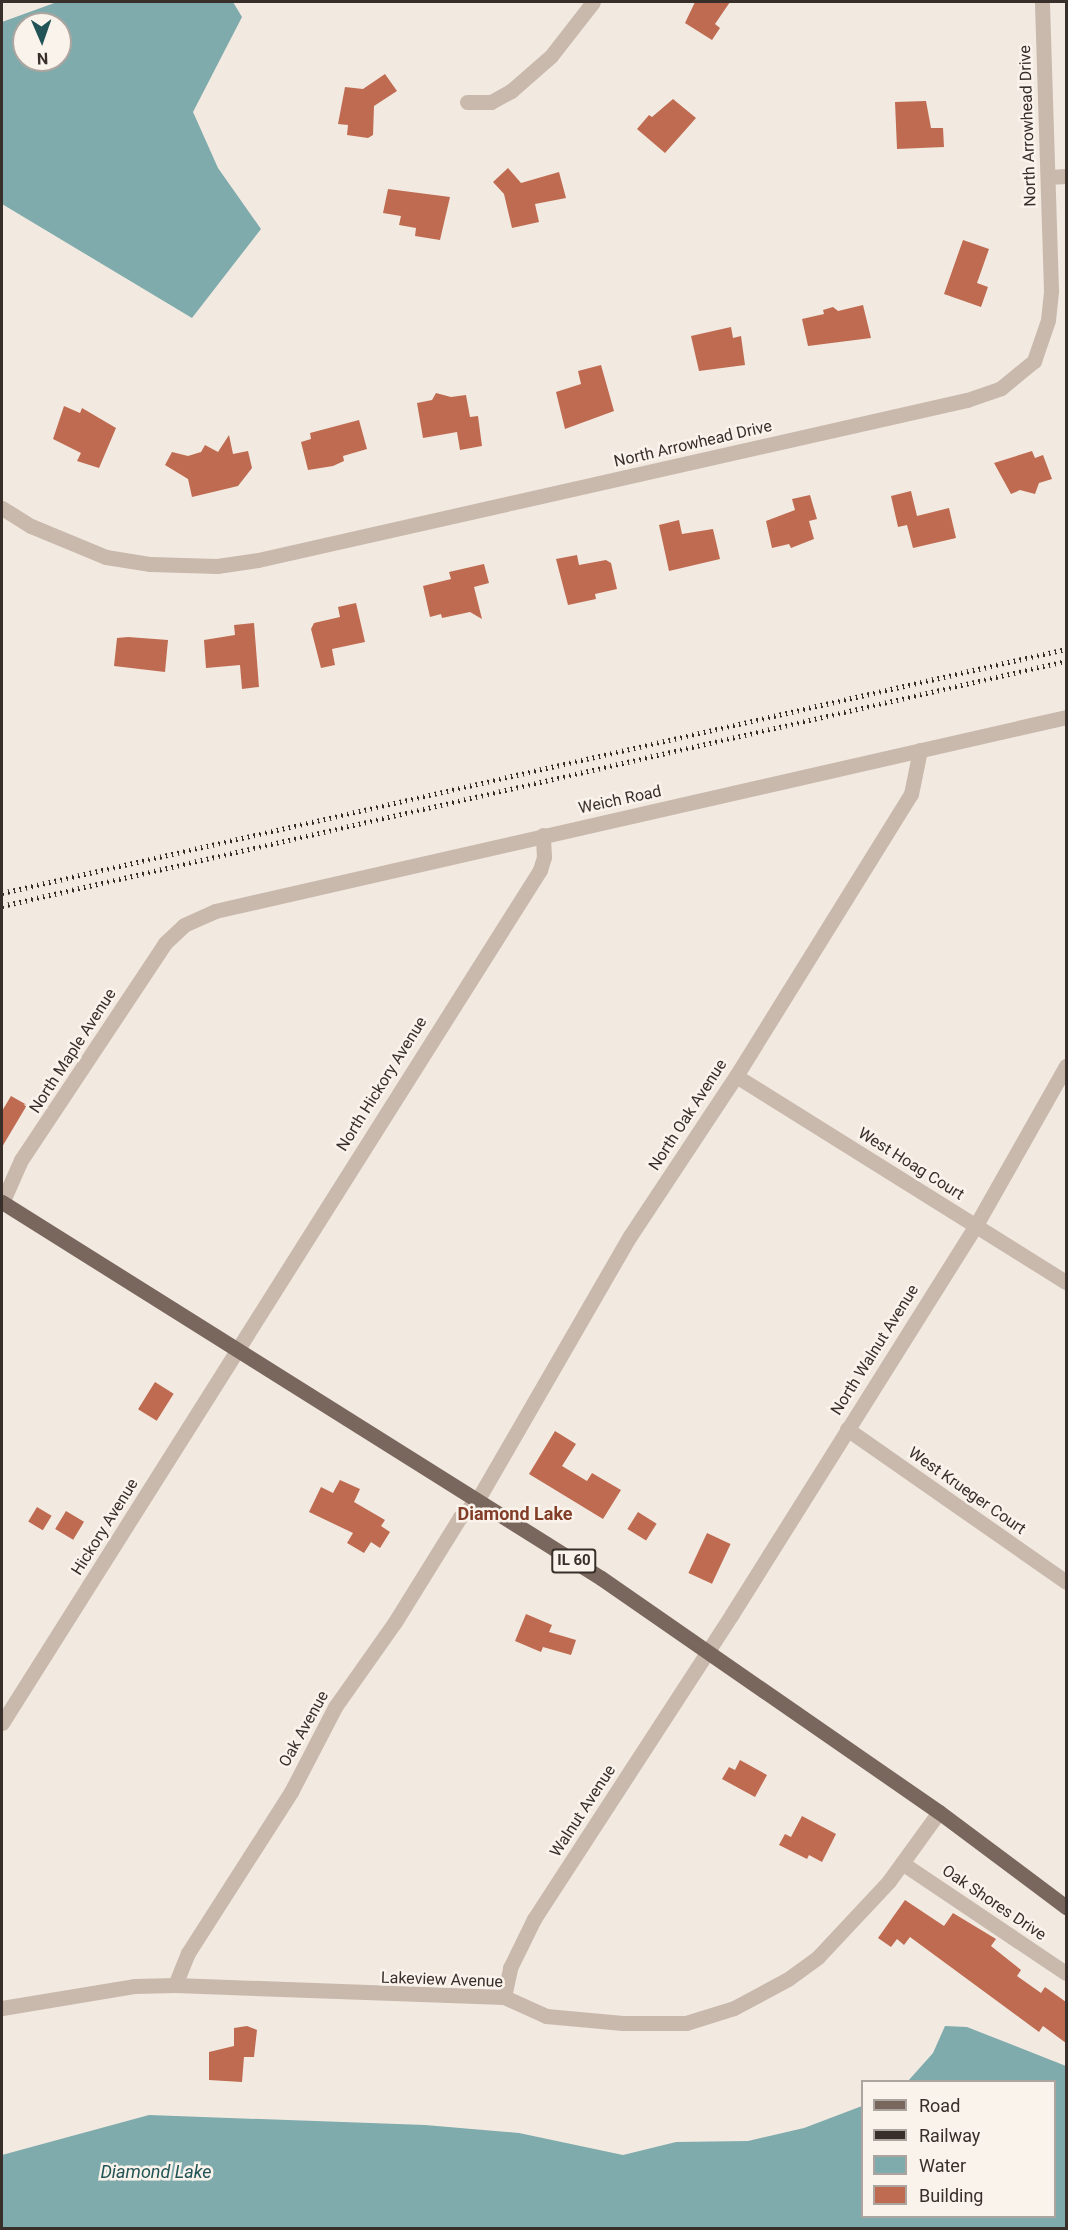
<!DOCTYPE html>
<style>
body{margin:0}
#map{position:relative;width:1068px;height:2230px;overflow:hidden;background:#f2e9e0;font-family:Roboto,sans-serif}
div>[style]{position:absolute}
.water>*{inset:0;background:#80abad}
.building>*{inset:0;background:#bf6b51;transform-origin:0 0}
.minor>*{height:15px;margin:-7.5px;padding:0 7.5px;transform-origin:7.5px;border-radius:7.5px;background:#c9b9ac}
.major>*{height:15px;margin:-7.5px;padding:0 7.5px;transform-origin:7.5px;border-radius:7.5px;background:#79665d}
.rail>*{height:4.5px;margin-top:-2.25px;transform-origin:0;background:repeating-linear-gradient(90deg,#382f2b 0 1.5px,transparent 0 6px)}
span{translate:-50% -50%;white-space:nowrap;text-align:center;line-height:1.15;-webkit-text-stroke:5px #f9f3ec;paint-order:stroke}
.shield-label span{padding:2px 4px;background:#f9f3ec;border:2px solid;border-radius:4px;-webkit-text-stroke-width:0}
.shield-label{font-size:15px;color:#382f2b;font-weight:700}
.street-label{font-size:16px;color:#382f2b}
.neighbourhood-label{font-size:18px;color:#823e28;font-weight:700}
.water-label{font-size:18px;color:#225457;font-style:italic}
.frame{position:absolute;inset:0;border:3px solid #382f2b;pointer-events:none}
.legend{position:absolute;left:861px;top:2080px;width:195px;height:138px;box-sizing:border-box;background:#f9f3ec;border:2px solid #aca59f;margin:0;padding:8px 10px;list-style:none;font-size:18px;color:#382f2b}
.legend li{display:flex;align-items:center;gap:12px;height:30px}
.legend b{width:30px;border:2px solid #aca59f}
.north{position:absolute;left:12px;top:12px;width:60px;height:60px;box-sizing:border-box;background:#f9f3ec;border:2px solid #aca59f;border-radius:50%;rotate:178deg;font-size:16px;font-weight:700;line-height:24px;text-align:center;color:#382f2b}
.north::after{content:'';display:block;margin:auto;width:21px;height:27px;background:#225457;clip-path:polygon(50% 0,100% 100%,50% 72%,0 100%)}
</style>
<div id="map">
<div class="water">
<div style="clip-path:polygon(evenodd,57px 2px,233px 2px,242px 17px,193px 112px,218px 168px,261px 229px,192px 318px,2px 204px,2px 22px,57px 2px,24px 24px,60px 24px,60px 60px,24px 60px,24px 24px)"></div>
<div style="clip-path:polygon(945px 2026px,967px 2027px,1066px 2066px,1066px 2228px,2px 2228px,2px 2155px,149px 2115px,425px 2125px,519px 2133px,623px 2155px,676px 2142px,748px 2141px,804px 2128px,862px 2106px,862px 2216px,1054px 2216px,1054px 2082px,908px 2081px,933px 2053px)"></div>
</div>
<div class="building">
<div style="clip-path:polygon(695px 2px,730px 2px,715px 24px,720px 28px,712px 40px,685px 23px)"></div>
<div style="clip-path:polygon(385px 74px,397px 91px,374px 106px,373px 135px,368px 138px,347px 135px,348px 125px,338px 124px,345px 87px,363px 89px)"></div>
<div style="clip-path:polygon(673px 99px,696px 118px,665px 153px,637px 129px,649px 115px,652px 117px)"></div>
<div style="clip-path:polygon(926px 101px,931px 128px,943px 128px,944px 147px,897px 149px,895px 102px)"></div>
<div style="clip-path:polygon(508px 168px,521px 183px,559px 172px,566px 198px,535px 204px,539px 222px,512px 228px,504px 194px,493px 182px)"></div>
<div style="clip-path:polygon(388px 189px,450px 197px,440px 240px,415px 236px,416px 228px,399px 225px,401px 216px,383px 213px)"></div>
<div style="clip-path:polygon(963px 240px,989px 249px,977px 283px,988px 287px,981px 307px,944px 294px)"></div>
<div style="clip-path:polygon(863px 305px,871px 338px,808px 346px,802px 319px,824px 314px,823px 310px,833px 307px,838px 311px)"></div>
<div style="clip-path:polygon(731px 327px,733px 338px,741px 336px,745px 365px,699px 371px,691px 336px)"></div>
<div style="clip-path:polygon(601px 365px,614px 411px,565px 429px,556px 392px,581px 384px,578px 371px)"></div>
<div style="clip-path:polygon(436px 393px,451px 397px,466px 395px,470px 417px,478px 416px,482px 446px,460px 450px,457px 432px,423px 438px,417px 403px,432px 400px)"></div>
<div style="clip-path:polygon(64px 406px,80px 413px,82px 408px,116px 428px,99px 468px,77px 461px,81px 453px,53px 439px)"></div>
<div style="clip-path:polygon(359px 420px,367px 449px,343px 456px,344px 461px,333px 466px,308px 470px,301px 442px,311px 439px,310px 433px)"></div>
<div style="clip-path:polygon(229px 435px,233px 454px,248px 451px,252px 468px,238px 486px,192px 497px,188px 479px,165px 465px,172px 452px,188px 456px,201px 452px,205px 445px,218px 452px)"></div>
<div style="clip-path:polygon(1032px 451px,1035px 458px,1043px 455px,1052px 479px,1039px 483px,1035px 494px,1020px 490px,1011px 494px,994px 463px)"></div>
<div style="clip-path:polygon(911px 491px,917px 516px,949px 508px,956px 538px,913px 548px,907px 525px,898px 527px,891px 496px)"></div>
<div style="clip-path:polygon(810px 495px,817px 519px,809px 521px,814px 539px,791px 548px,789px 544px,772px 548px,766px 521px,795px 510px,792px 499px)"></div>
<div style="clip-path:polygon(679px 520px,682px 534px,713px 529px,720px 559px,669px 571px,659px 525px)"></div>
<div style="clip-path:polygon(577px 555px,579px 565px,606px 560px,611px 563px,617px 589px,595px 594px,596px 599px,568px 605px,556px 559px)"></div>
<div style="clip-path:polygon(484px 564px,489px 583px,474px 587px,482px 619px,470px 612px,442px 618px,441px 614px,430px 617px,423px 586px,451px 579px,449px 572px)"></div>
<div style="clip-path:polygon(356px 603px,365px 642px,332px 649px,335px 665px,321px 668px,311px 629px,314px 623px,340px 617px,338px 607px)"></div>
<div style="clip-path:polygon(254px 623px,259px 687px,242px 689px,240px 665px,206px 668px,204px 640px,235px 635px,234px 625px)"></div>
<div style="clip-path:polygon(128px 637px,168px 640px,165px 672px,114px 666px,117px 638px)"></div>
<div style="clip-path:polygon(11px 1096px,27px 1105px,2px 1147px,2px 1111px)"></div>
<div style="left:155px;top:1382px;width:22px;height:32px;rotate:32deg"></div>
<div style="clip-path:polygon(555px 1431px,576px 1444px,562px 1466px,587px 1481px,592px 1473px,621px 1490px,603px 1519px,529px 1474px)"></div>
<div style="clip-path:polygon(340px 1480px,360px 1489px,354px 1502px,385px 1520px,381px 1526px,390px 1532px,380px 1548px,371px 1542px,364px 1553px,347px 1543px,353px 1533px,309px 1512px,321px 1487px,333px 1493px)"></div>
<div style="left:37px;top:1507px;width:17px;height:17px;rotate:31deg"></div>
<div style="left:66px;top:1511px;width:21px;height:21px;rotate:31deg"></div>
<div style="left:638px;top:1512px;width:22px;height:20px;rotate:32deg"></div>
<div style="left:707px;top:1533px;width:26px;height:44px;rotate:25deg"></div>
<div style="clip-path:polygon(526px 1614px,552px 1625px,549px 1632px,576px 1640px,571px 1655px,543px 1647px,541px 1652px,515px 1641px)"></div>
<div style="clip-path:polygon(740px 1760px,767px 1775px,755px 1797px,722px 1779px,729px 1767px,735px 1770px)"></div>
<div style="clip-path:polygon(802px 1816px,836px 1834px,822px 1862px,809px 1855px,807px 1859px,779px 1845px,785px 1834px,791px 1837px)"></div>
<div style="clip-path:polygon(905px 1900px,944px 1926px,953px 1913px,996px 1939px,991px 1946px,1021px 1970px,1017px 1976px,1041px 1993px,1045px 1987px,1066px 2002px,1066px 2043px,1043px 2026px,1039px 2032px,910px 1937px,904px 1945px,897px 1939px,891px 1947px,878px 1938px)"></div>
<div style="clip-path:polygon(247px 2026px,257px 2030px,254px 2057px,244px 2057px,242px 2082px,209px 2080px,209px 2052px,234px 2046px,234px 2028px)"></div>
</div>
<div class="minor">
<div style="left:467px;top:102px;width:24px"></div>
<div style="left:491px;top:102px;width:23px;rotate:-29deg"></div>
<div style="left:511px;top:91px;width:53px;rotate:-41.2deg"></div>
<div style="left:551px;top:56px;width:68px;rotate:-52.1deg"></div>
<div style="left:1048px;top:177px;width:18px;rotate:-3deg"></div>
<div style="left:2px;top:508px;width:34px;rotate:32deg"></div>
<div style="left:31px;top:526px;width:81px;rotate:22.5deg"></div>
<div style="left:106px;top:557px;width:45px;rotate:9deg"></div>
<div style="left:150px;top:564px;width:67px;rotate:1.7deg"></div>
<div style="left:217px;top:566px;width:41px;rotate:-8.3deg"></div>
<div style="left:258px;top:560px;width:727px;rotate:-12.72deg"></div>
<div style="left:967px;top:400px;width:36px;rotate:-19deg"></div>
<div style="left:1001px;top:388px;width:43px;rotate:-39.3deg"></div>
<div style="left:1034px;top:361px;width:43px;rotate:-71.1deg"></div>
<div style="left:1048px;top:320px;width:30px;rotate:-84deg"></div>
<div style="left:1051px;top:290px;width:288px;rotate:-91.8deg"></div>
<div style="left:736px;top:1076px;width:389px;rotate:32deg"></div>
<div style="left:2px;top:1203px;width:47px;rotate:-66.2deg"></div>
<div style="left:21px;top:1160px;width:260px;rotate:-56.4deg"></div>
<div style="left:165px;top:943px;width:26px;rotate:-43deg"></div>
<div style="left:184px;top:925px;width:34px;rotate:-24deg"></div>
<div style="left:215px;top:911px;width:873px;rotate:-12.84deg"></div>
<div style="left:847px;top:1429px;width:267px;rotate:34.9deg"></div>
<div style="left:2px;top:1723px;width:1008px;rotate:-57.76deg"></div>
<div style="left:540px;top:870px;width:14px;rotate:-73deg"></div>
<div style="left:544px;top:857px;width:22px;rotate:-93deg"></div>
<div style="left:902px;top:1863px;width:197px;rotate:33.9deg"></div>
<div style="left:175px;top:1985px;width:35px;rotate:-68deg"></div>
<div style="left:188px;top:1953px;width:191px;rotate:-57.4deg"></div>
<div style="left:291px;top:1792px;width:96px;rotate:-62.6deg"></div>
<div style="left:335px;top:1707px;width:104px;rotate:-54.8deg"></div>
<div style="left:395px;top:1622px;width:123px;rotate:-58.2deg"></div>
<div style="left:460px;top:1517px;width:25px;rotate:-45deg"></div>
<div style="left:478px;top:1499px;width:304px;rotate:-60deg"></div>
<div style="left:630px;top:1236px;width:192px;rotate:-56.5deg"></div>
<div style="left:736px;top:1076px;width:332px;rotate:-58.2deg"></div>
<div style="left:911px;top:794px;width:45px;rotate:-78.4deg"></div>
<div style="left:504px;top:1997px;width:30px;rotate:-78deg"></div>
<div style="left:510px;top:1968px;width:55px;rotate:-63.9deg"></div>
<div style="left:534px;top:1919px;width:364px;rotate:-57deg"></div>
<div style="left:732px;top:1614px;width:459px;rotate:-57.9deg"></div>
<div style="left:976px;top:1225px;width:183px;rotate:-60.5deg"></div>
<div style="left:2px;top:2008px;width:135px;rotate:-9.4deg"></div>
<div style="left:135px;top:1986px;width:40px;rotate:-1.4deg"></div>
<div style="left:175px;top:1985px;width:329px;rotate:2.1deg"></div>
<div style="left:504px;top:1997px;width:46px;rotate:24.3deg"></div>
<div style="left:546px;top:2016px;width:77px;rotate:5.2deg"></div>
<div style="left:623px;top:2023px;width:63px"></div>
<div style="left:686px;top:2023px;width:50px;rotate:-17.4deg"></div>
<div style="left:734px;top:2008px;width:61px;rotate:-28.2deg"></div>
<div style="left:788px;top:1979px;width:37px;rotate:-36deg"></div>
<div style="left:818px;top:1957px;width:104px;rotate:-46.9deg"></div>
<div style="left:889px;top:1881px;width:85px;rotate:-54.1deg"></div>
</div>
<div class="major">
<div style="left:2px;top:1202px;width:707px;rotate:32.12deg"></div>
<div style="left:601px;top:1578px;width:411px;rotate:34.7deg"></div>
<div style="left:939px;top:1812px;width:159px;rotate:36.8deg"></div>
</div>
<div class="rail">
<div style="left:2px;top:893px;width:1092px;rotate:-12.92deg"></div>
<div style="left:2px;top:906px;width:1092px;rotate:-12.97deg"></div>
</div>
<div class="shield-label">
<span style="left:574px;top:1561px">IL 60</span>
</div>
<div class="street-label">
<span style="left:1028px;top:126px;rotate:-92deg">North Arrowhead Drive</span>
<span style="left:693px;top:444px;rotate:-13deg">North Arrowhead Drive</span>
<span style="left:620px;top:800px;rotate:-12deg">Weich Road</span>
<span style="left:73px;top:1051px;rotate:-57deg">North Maple Avenue</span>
<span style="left:382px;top:1084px;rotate:-58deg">North Hickory Avenue</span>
<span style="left:688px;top:1115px;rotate:-57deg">North Oak Avenue</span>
<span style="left:911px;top:1164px;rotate:32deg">West Hoag Court</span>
<span style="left:875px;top:1350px;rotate:-58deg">North Walnut Avenue</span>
<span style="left:967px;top:1491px;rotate:35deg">West Krueger Court</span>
<span style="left:105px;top:1527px;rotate:-58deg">Hickory Avenue</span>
<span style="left:304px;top:1729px;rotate:-61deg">Oak Avenue</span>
<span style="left:583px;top:1811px;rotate:-57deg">Walnut Avenue</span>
<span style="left:994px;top:1903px;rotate:34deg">Oak Shores Drive</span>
<span style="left:442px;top:1980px;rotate:2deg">Lakeview Avenue</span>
</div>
<div class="neighbourhood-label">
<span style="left:515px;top:1514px">Diamond Lake</span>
</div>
<div class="water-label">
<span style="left:156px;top:2172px">Diamond Lake</span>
</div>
<div class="frame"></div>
<ul class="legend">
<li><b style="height:8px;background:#79665d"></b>Road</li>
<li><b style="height:8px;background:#382f2b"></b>Railway</li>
<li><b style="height:16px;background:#80abad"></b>Water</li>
<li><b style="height:16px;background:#bf6b51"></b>Building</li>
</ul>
<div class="north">N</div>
</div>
